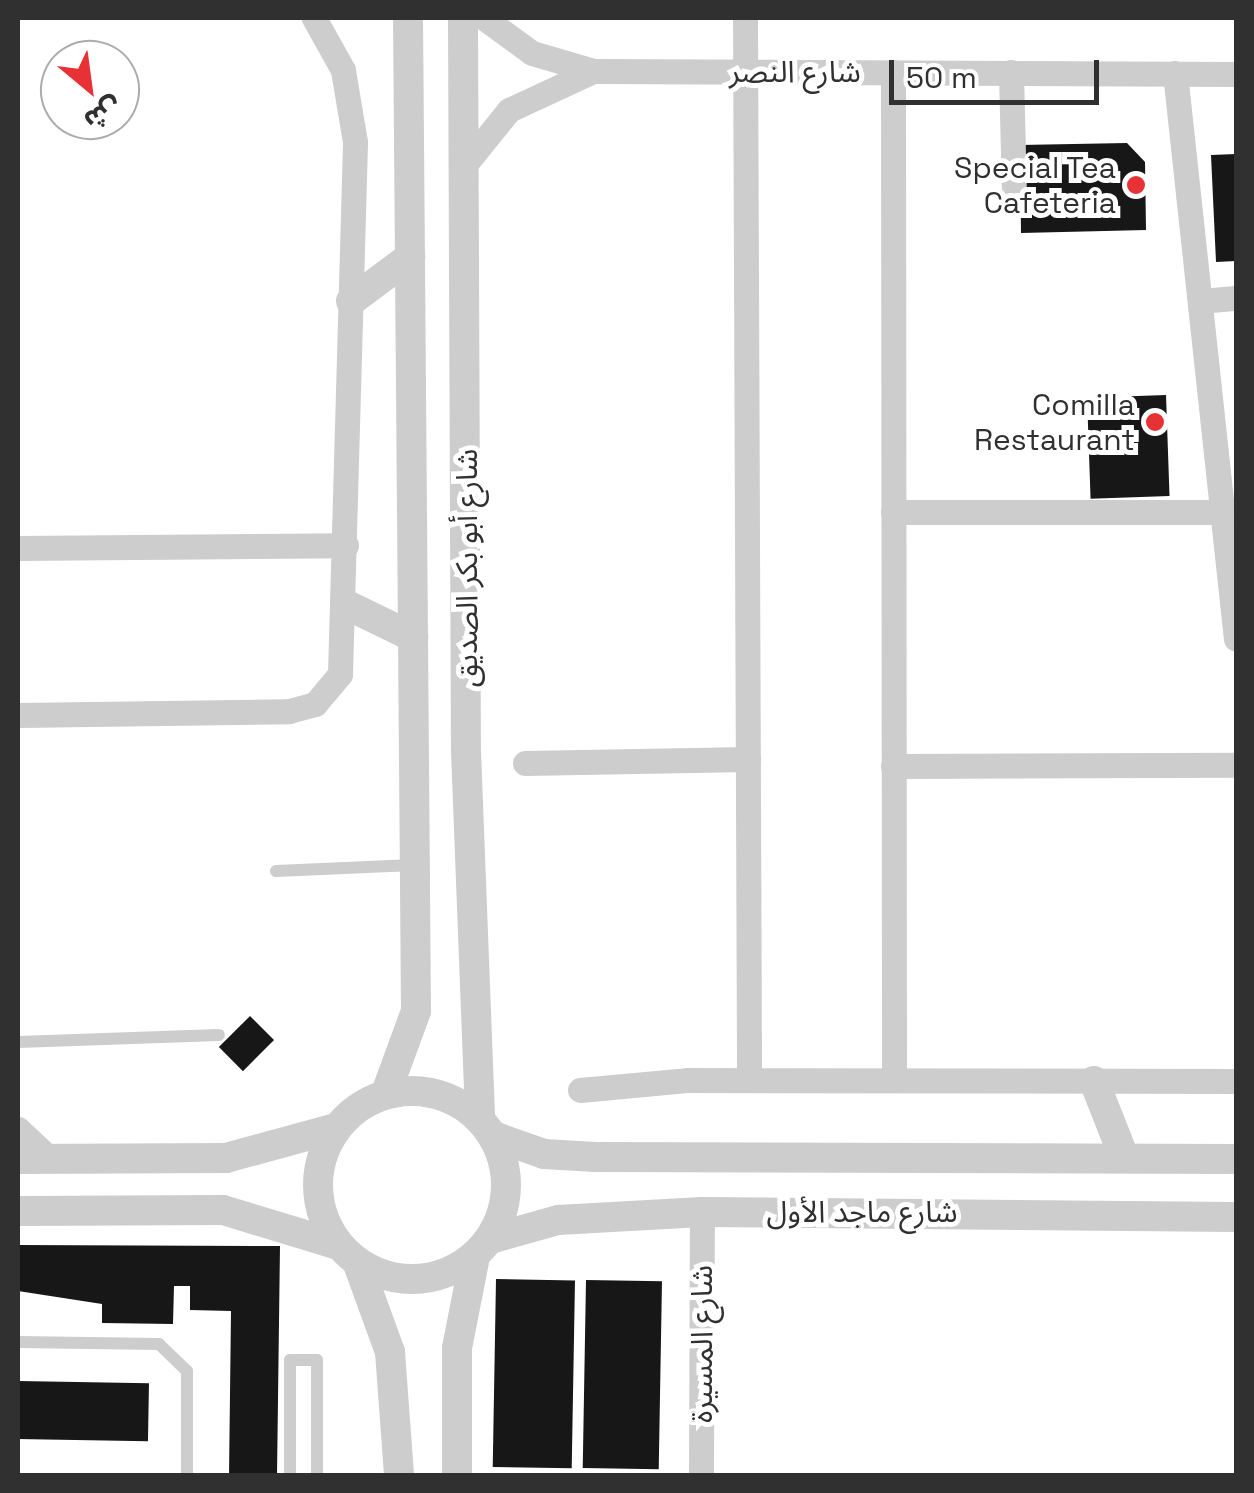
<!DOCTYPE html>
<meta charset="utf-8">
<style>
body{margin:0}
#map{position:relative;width:1254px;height:1493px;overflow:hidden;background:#fff;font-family:"Space Grotesk","Noto Sans Arabic",sans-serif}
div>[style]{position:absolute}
.building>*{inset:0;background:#171717;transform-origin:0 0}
.service>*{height:12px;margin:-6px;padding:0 6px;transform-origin:6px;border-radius:6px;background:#cdcdcd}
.minor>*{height:25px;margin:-12.5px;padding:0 12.5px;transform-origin:12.5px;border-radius:12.5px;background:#cdcdcd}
.tertiary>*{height:30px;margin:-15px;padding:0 15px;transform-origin:15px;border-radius:15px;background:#cdcdcd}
.tertiary>.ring{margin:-15px;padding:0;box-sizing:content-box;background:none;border:30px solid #cdcdcd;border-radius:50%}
.dots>*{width:28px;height:28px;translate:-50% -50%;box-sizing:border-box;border:5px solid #fff;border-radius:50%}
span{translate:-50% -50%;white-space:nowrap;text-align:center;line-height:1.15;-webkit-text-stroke:10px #fff;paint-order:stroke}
.street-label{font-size:30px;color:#303030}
.poi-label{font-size:30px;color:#303030}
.right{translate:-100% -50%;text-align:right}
.frame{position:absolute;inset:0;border:20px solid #303030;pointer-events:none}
.north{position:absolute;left:40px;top:40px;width:100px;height:100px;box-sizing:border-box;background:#fff;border:2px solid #acacac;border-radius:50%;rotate:151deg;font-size:28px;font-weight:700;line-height:40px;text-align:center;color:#303030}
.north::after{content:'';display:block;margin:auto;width:35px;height:45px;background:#e73134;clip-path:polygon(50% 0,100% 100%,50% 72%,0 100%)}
.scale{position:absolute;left:889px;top:60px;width:210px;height:45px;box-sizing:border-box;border:5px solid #303030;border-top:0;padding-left:12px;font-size:30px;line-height:35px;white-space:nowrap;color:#303030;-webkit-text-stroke:8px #fff;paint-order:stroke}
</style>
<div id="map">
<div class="building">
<div style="clip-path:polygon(1127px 143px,1145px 162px,1146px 230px,1021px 233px,1020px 145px)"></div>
<div style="clip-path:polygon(1236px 154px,1236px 261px,1216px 262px,1211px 155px)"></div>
<div style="left:1166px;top:395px;width:101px;height:79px;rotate:88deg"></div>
<div style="left:250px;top:1016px;width:34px;height:44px;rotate:45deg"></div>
<div style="clip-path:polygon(18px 1245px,280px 1246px,277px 1476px,229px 1476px,231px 1311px,190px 1310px,190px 1286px,174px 1286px,173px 1324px,102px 1323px,102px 1304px,18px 1291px)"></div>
<div style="left:496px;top:1279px;width:79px;height:188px;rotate:1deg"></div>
<div style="left:586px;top:1280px;width:76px;height:188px;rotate:1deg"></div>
<div style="left:18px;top:1381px;width:131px;height:58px;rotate:1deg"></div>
</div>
<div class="service">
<div style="left:276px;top:871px;width:137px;rotate:-2.5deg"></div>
<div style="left:18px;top:1042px;width:201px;rotate:-2deg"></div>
<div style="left:18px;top:1342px;width:141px;rotate:0.8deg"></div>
<div style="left:159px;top:1344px;width:39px;rotate:44deg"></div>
<div style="left:187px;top:1371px;width:105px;rotate:90deg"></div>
<div style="left:290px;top:1476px;width:116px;rotate:-90deg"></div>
<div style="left:290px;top:1360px;width:27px"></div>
<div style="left:317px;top:1360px;width:116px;rotate:90deg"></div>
</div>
<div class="minor">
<div style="left:484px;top:18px;width:59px;rotate:36.1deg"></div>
<div style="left:532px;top:53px;width:64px;rotate:16.4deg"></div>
<div style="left:593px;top:71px;width:643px;rotate:0.27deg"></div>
<div style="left:745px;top:18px;width:1062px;rotate:89.78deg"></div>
<div style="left:893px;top:72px;width:1008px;rotate:89.94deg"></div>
<div style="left:1011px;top:72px;width:120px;rotate:88.6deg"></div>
<div style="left:1175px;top:73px;width:569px;rotate:83.85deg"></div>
<div style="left:463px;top:167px;width:73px;rotate:-51.1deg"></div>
<div style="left:509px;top:110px;width:93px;rotate:-24.9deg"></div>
<div style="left:1200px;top:301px;width:36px;rotate:-5deg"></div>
<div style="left:893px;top:512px;width:329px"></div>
<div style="left:18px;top:548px;width:328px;rotate:-0.5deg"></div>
<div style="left:18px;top:715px;width:271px;rotate:-0.8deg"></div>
<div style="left:289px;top:711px;width:27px;rotate:-15deg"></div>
<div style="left:315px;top:704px;width:39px;rotate:-50deg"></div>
<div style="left:340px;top:674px;width:532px;rotate:-88.38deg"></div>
<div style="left:355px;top:142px;width:73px;rotate:-99.5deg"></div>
<div style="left:343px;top:70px;width:60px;rotate:-119.1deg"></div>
<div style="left:525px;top:763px;width:223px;rotate:-1deg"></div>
<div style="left:893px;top:766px;width:343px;rotate:-0.2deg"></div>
<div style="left:580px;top:1090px;width:107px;rotate:-5.3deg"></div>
<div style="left:687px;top:1080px;width:549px;rotate:0.1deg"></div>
<div style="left:18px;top:1129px;width:44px;rotate:43.2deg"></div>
<div style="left:701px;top:1476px;width:264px;rotate:-89.8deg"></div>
</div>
<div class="tertiary">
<div style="left:463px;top:18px;width:733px;rotate:89.77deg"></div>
<div style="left:466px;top:751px;width:368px;rotate:87.8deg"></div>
<div style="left:351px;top:301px;width:74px;rotate:-36.7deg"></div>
<div style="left:345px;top:604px;width:76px;rotate:25.9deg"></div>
<div style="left:1094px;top:1081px;width:82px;rotate:68.5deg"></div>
<div class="ring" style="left:318px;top:1091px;width:158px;height:158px"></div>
<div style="left:386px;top:1093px;width:87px;rotate:-69.9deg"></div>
<div style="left:416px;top:1011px;width:993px;rotate:-90.46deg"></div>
<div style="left:493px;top:1136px;width:54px;rotate:19.4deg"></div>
<div style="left:544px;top:1154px;width:51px;rotate:3.4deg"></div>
<div style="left:595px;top:1157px;width:641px;rotate:0.18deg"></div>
<div style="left:18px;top:1159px;width:208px;rotate:-0.3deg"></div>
<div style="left:226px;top:1158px;width:114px;rotate:-15.3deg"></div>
<div style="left:18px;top:1211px;width:205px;rotate:-0.3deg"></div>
<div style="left:223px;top:1210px;width:120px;rotate:16.9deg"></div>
<div style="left:490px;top:1239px;width:71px;rotate:-15.6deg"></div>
<div style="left:558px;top:1220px;width:144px;rotate:-3.2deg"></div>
<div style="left:702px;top:1212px;width:534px;rotate:0.54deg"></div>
<div style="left:358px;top:1264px;width:94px;rotate:70deg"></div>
<div style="left:390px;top:1352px;width:124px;rotate:85.8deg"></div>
<div style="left:457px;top:1476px;width:128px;rotate:-90deg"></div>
<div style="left:457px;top:1348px;width:94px;rotate:-78.9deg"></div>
</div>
<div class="dots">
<div style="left:1136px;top:185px;background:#e73134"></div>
<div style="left:1155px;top:422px;background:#e73134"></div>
</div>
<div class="street-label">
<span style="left:795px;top:72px">شارع النصر</span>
<span style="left:467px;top:568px;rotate:-90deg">شارع أبو بكر الصديق</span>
<span style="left:862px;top:1212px">شارع ماجد الأول</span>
<span style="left:702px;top:1344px;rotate:-90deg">شارع المسيرة</span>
</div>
<div class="poi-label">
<span class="right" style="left:1116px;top:185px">Special Tea<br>Cafeteria</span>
<span class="right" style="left:1135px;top:422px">Comilla<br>Restaurant</span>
</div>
<div class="frame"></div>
<div class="north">ش</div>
<div class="scale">50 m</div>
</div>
